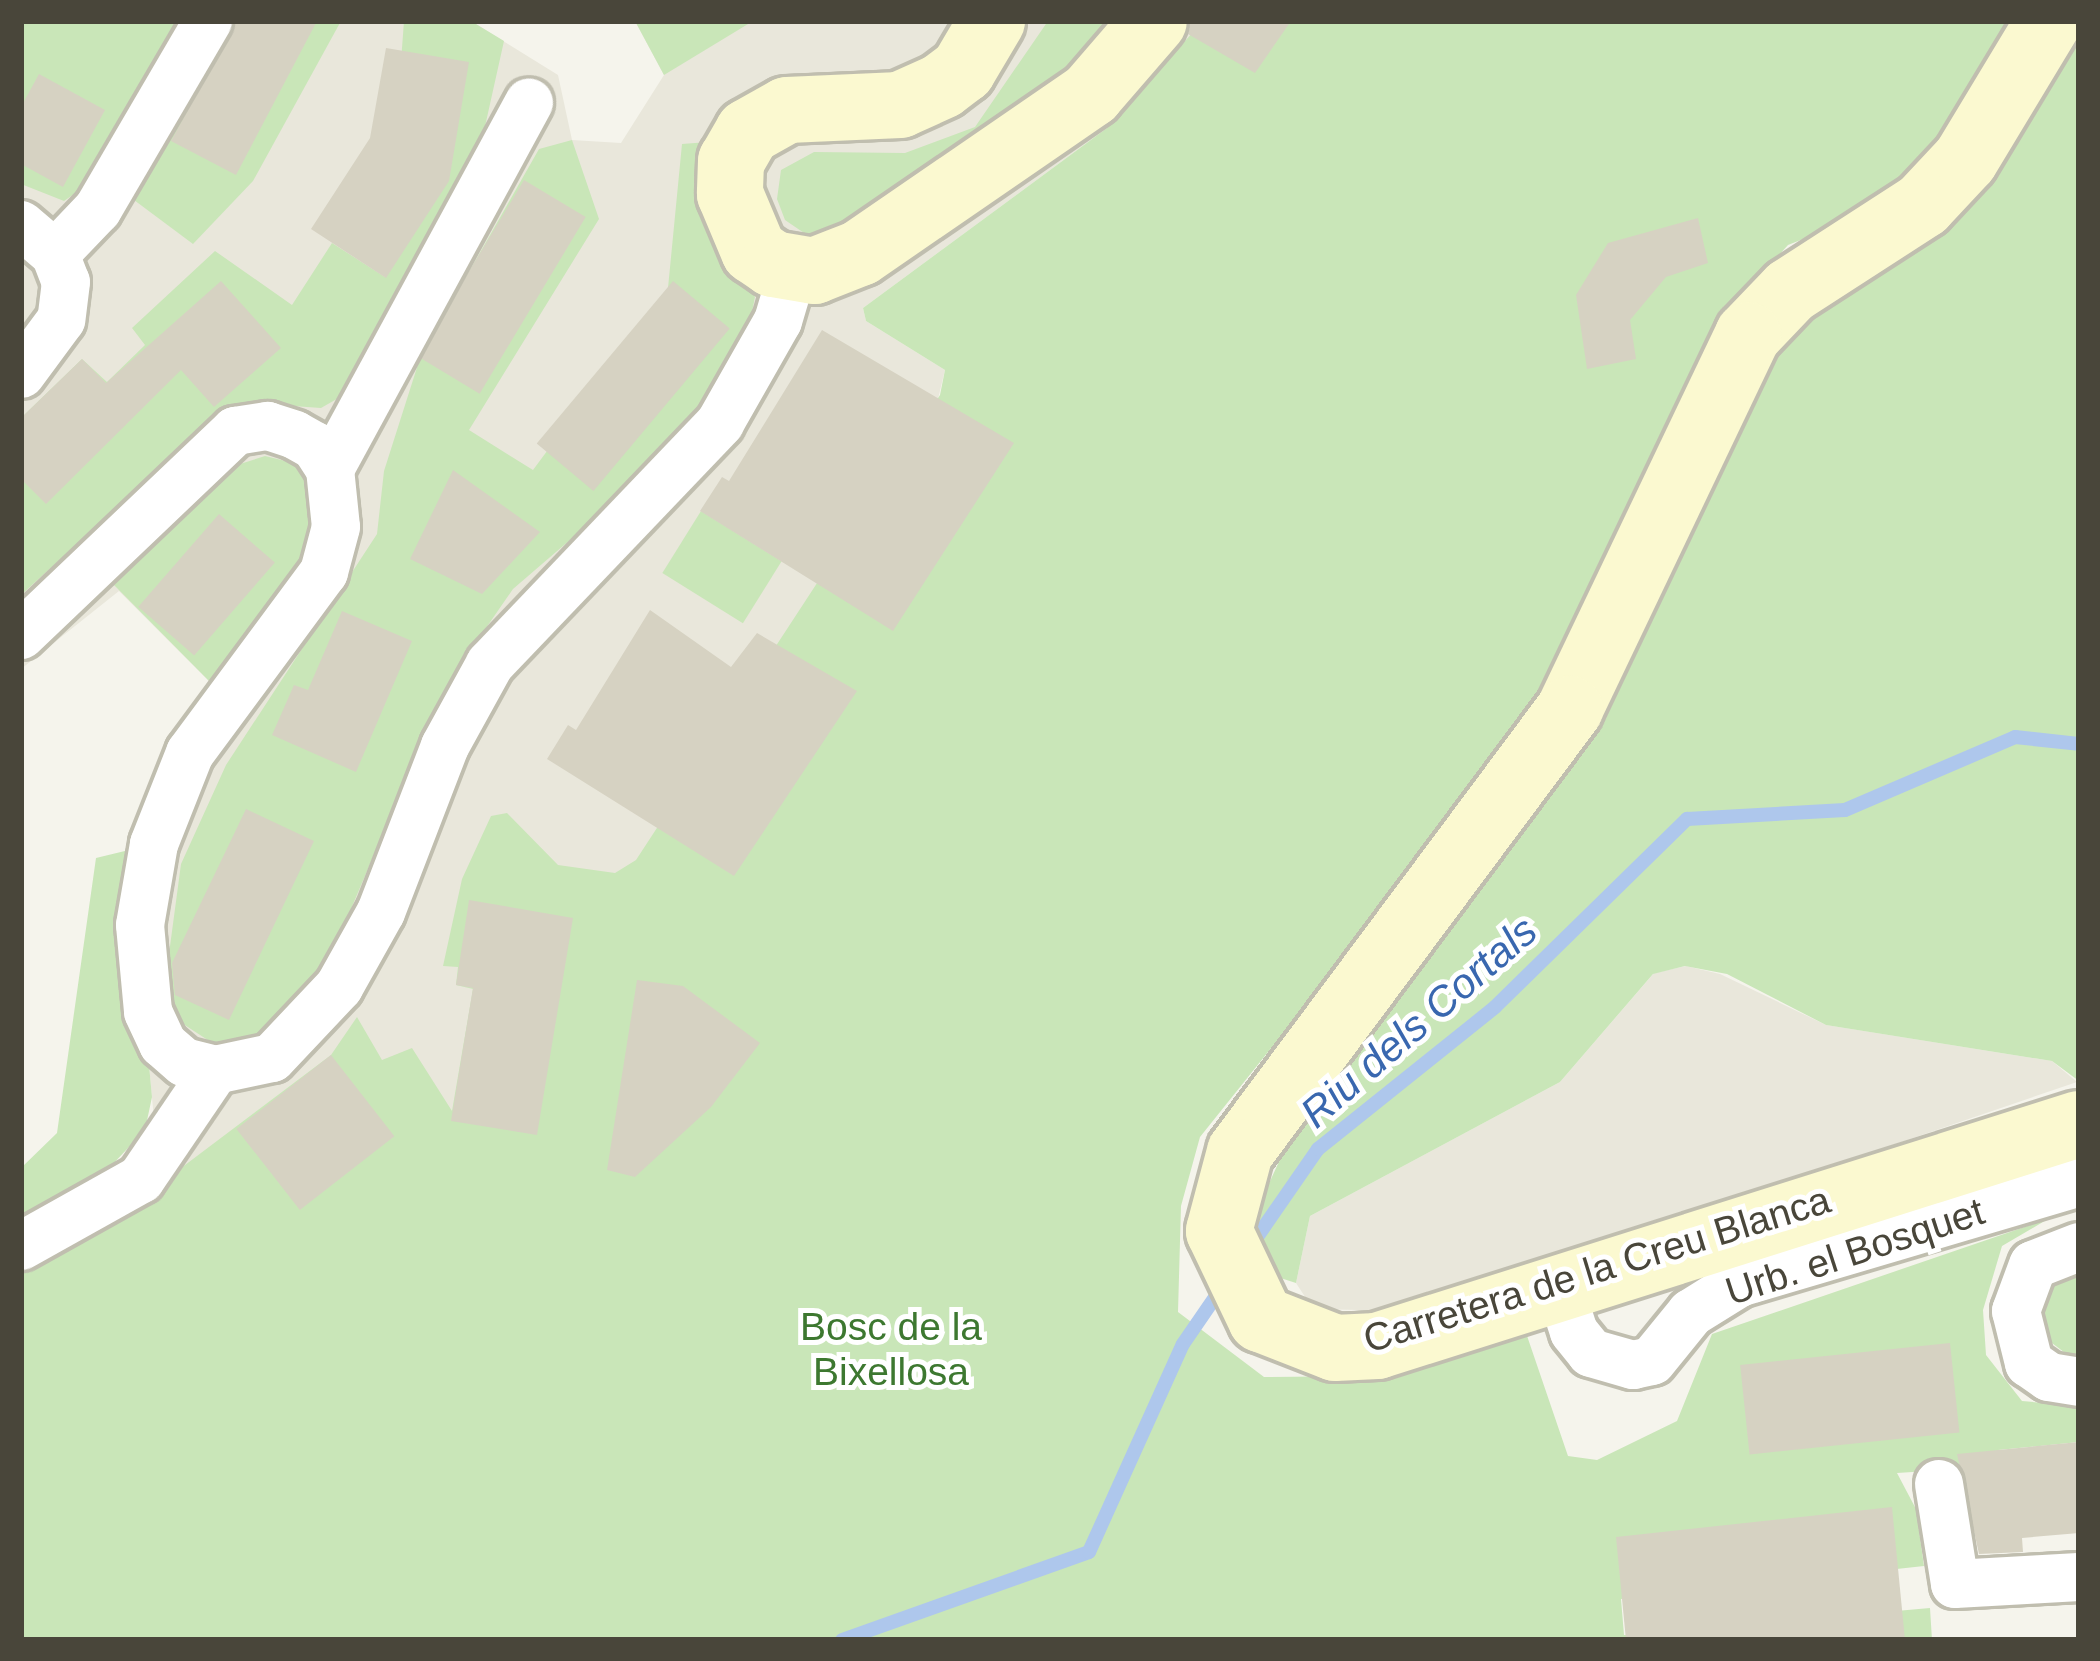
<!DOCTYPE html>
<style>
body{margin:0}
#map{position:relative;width:2100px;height:1661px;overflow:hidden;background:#f5f4ec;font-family:Helvetica,sans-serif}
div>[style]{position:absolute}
.residential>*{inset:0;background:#e9e7db}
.green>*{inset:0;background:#c9e6b8;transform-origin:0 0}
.stream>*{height:14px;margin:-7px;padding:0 7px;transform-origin:7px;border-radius:7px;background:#aec7ec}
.building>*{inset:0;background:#d6d2c2;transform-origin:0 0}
.roads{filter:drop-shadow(3px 0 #c0beaf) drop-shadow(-3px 0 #c0beaf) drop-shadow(0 3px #c0beaf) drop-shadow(0 -3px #c0beaf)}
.minor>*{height:48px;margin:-24px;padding:0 24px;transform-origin:24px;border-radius:24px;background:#fff}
.secondary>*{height:66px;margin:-33px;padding:0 33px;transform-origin:33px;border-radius:33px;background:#fbf9d0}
span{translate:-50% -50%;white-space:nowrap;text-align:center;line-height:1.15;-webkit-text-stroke:10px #fff;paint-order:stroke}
.street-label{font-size:39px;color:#49463a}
.park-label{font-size:39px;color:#3d7830}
.water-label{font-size:42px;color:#3967af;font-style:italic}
.frame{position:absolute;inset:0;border:24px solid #49463a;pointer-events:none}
</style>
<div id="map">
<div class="residential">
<div style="clip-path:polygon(21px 21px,471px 21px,558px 75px,572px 140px,621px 143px,664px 75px,635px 21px,1387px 21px,1190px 43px,1107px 128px,863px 308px,866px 321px,945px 370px,789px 1017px,140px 1199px,113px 1173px,154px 1119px,129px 850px,159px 761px,211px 683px,119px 591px,21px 669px)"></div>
<div style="clip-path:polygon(1686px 966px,1720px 974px,1826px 1025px,2052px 1061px,2077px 1082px,1405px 1311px,1313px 1309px,1296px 1283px,1310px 1216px,1560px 1082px,1654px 973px)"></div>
</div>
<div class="green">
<div style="clip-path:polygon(21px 21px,181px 21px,90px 183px,64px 201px,21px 184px)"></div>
<div style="clip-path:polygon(230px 21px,341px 21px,253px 181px,193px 244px,134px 200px)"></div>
<div style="clip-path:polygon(404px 21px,471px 21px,504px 41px,484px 131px,364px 353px,356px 388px,321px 408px,252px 403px,210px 423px,21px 595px,21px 418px,82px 359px,107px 382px,145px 345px,132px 328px,215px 251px,292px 305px,332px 243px,385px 277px)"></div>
<div style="clip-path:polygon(635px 21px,753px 21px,664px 75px)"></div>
<div style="clip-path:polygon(1048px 21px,1119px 21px,1069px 66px,833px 230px,807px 235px,785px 220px,777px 199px,781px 170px,814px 152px,905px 153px,975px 127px)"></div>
<div style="clip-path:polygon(1203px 21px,2022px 21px,1921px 169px,1851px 220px,1788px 245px,1751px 286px,1566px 662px,1457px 816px,1200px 1137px,1181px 1206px,1178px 1312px,1264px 1377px,1367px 1376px,1523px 1324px,1568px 1456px,1597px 1460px,1677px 1421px,1712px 1334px,2048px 1219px,2002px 1246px,1983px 1310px,1986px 1355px,2022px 1401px,2079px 1406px,2079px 1442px,1998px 1450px,2000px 1480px,1959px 1483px,1959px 1469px,1897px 1473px,1916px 1509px,1924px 1566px,1621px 1599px,1624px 1635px,1930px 1608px,1932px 1640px,21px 1640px,21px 1261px,140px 1199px,331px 1055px,357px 1017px,382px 1060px,412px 1048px,452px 1111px,473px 989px,456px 985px,458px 967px,443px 966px,462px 879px,491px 816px,507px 813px,558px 865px,615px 873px,636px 860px,940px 395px,945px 370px,866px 321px,863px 308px,1107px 128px)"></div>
<div style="clip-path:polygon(2079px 21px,2079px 1081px,2052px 1061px,1826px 1025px,1727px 974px,1685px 966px,1653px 974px,1560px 1082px,1310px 1216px,1296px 1283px,1271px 1275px,1254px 1216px,1293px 1131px,1741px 405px,1810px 303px)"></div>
<div style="clip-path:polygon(572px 140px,599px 219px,469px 430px,533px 470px,668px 288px,682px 144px,708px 142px,738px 263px,755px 297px,749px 327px,711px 401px,664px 459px,513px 589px,468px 654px,407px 776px,335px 947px,281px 1020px,250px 1045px,220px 1048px,174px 1018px,166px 976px,181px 864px,226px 765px,377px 534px,384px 471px,420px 358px,539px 149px)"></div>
<div style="clip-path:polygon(265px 456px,294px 463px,309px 487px,312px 544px,211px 683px,114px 585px,240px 464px)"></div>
<div style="left:701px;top:511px;width:95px;height:73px;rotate:32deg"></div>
<div style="clip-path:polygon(129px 850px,152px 1097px,145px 1130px,94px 1184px,21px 1224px,21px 1168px,57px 1133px,96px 858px)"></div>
<div style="clip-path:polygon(2079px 1271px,2079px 1355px,2069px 1356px,2044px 1337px,2038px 1309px,2051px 1279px)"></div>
</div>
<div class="stream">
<div style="left:1248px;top:1250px;width:123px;rotate:-55.3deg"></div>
<div style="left:1318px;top:1149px;width:227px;rotate:-38.7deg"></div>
<div style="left:1495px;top:1007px;width:269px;rotate:-44.4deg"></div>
<div style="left:1687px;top:819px;width:158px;rotate:-3.3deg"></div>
<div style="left:1845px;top:810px;width:185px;rotate:-23.2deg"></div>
<div style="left:2015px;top:737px;width:64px;rotate:6.2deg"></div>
<div style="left:842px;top:1640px;width:262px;rotate:-19.6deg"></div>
<div style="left:1089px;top:1552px;width:228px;rotate:-65.7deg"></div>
<div style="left:1183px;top:1344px;width:74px;rotate:-55.5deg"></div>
</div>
<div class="building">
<div style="clip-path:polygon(236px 21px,317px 21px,236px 175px,171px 141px)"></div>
<div style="clip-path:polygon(1190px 21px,1291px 21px,1255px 73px,1188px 34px)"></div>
<div style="clip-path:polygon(386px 48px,469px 62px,449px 181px,386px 278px,311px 229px,370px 138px)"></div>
<div style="clip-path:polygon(39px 74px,105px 110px,63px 187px,21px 164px,21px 107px)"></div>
<div style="left:524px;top:180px;width:72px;height:206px;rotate:31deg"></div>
<div style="clip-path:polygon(1698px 218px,1708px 263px,1666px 277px,1630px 320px,1636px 359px,1587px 369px,1576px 295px,1608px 243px)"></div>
<div style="clip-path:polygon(221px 281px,281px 348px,214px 407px,181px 370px,46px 504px,21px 479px,21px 418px,82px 359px,106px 383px)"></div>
<div style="left:673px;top:281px;width:74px;height:212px;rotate:40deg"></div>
<div style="clip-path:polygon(822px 330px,1014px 443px,893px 631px,700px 511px,722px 477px,729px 481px)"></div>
<div style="clip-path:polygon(453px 470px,540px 532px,482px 594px,410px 559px)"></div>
<div style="left:219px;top:514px;width:74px;height:123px;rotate:41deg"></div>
<div style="clip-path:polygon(650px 610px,731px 667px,757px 633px,857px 691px,734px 876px,547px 759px,568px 725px,576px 730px)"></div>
<div style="clip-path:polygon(342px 611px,412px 641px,356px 772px,272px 735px,294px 685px,308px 690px)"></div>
<div style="clip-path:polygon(246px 809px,314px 841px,229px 1020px,175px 995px,172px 963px)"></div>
<div style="clip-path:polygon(469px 900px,573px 918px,537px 1135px,451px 1121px,473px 988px,456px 985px)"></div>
<div style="clip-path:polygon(637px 980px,683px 986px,760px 1043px,711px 1107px,635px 1177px,607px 1170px)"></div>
<div style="left:331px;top:1055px;width:103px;height:120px;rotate:52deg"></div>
<div style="left:1950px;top:1343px;width:90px;height:211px;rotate:84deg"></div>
<div style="clip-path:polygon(2079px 1442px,2079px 1533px,2022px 1538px,2023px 1552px,1979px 1554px,1957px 1454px)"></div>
<div style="clip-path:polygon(1892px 1507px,1905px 1640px,1626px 1640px,1616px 1537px)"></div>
</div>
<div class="roads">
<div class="minor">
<div style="left:21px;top:225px;width:45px;rotate:40.5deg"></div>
<div style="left:55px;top:254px;width:30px;rotate:69deg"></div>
<div style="left:66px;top:282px;width:38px;rotate:97deg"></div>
<div style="left:61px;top:320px;width:67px;rotate:126.5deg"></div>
<div style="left:55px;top:254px;width:62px;rotate:-46.3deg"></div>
<div style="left:98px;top:209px;width:218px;rotate:-59.7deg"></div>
<div style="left:330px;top:469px;width:417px;rotate:-61.5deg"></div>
<div style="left:21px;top:635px;width:296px;rotate:-43.6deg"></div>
<div style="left:235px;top:431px;width:33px;rotate:-9deg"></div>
<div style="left:268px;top:426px;width:28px;rotate:18deg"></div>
<div style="left:295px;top:435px;width:23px;rotate:29deg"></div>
<div style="left:315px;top:446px;width:27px;rotate:57deg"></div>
<div style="left:330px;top:469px;width:58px;rotate:84.1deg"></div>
<div style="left:336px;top:527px;width:47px;rotate:104.9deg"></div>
<div style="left:324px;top:572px;width:225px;rotate:126.5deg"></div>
<div style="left:190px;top:753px;width:98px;rotate:111.6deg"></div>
<div style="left:154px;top:844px;width:82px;rotate:99.8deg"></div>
<div style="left:140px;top:925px;width:87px;rotate:84.7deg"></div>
<div style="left:148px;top:1012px;width:35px;rotate:65deg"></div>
<div style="left:163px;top:1044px;width:28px;rotate:41deg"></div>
<div style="left:184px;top:1062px;width:32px;rotate:14deg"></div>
<div style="left:215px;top:1070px;width:58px;rotate:-11.9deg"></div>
<div style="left:272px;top:1058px;width:98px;rotate:-46.7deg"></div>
<div style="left:339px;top:987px;width:86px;rotate:-60.8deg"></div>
<div style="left:381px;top:912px;width:178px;rotate:-68.9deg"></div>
<div style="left:445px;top:746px;width:94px;rotate:-61.2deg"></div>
<div style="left:490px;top:664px;width:333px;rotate:-46.3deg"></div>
<div style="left:720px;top:423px;width:117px;rotate:-60.4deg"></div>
<div style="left:778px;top:321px;width:53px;rotate:-73.6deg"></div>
<div style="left:21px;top:1246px;width:137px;rotate:-29.2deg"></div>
<div style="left:141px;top:1179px;width:132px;rotate:-55.8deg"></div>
<div style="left:2079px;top:1247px;width:49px;rotate:158.6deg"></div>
<div style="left:2033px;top:1265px;width:49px;rotate:110.3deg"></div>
<div style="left:2016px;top:1311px;width:54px;rotate:76deg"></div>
<div style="left:2029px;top:1363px;width:24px;rotate:35deg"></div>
<div style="left:2049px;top:1377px;width:30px;rotate:9deg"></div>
<div style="left:1559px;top:1286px;width:48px;rotate:71.9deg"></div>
<div style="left:1574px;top:1332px;width:27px;rotate:51deg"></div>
<div style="left:1591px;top:1353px;width:44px;rotate:15.9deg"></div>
<div style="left:1633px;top:1365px;width:19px;rotate:-12deg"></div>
<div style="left:1652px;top:1361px;width:62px;rotate:-50.9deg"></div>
<div style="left:1691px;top:1313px;width:57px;rotate:-32deg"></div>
<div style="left:1739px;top:1283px;width:355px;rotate:-16.5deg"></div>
<div style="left:1939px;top:1484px;width:101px;rotate:80.9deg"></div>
<div style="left:1955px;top:1584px;width:124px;rotate:-3.2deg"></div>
</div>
<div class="secondary">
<div style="left:992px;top:21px;width:57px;rotate:120.6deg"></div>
<div style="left:963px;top:70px;width:26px;rotate:143deg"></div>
<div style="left:942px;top:86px;width:46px;rotate:155.7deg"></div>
<div style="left:900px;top:105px;width:113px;rotate:177.5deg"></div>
<div style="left:787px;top:110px;width:45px;rotate:150.6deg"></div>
<div style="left:748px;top:132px;width:34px;rotate:120deg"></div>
<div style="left:731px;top:161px;width:33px;rotate:92deg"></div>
<div style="left:730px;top:194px;width:62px;rotate:67.2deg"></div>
<div style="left:754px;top:251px;width:23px;rotate:34deg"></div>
<div style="left:773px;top:264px;width:42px;rotate:9.7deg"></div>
<div style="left:814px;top:271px;width:49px;rotate:-21.4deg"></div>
<div style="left:860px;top:253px;width:280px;rotate:-34.5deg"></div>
<div style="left:1091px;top:94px;width:96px;rotate:-49.2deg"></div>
<div style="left:2049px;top:21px;width:162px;rotate:121.1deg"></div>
<div style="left:1965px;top:160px;width:62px;rotate:133deg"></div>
<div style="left:1923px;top:205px;width:158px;rotate:147.1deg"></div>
<div style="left:1790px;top:291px;width:61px;rotate:133.7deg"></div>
<div style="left:1748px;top:335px;width:414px;rotate:115.5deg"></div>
<div style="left:1570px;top:709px;width:552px;rotate:126.68deg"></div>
<div style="left:1240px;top:1152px;width:82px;rotate:104.9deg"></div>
<div style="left:1219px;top:1231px;width:98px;rotate:64.5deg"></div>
<div style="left:1261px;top:1319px;width:79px;rotate:21.4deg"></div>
<div style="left:1335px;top:1348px;width:42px;rotate:-2.7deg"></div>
<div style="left:1377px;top:1346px;width:736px;rotate:-17.55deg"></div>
</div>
</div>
<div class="street-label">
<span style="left:1855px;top:1252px;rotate:-18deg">Urb. el Bosquet</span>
<span style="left:1597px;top:1270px;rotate:-17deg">Carretera de la Creu Blanca</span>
</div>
<div class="park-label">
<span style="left:891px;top:1350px">Bosc de la<br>Bixellosa</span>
</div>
<div class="water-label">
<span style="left:1419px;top:1022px;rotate:-41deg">Riu dels Cortals</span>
</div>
<div class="frame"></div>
</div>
